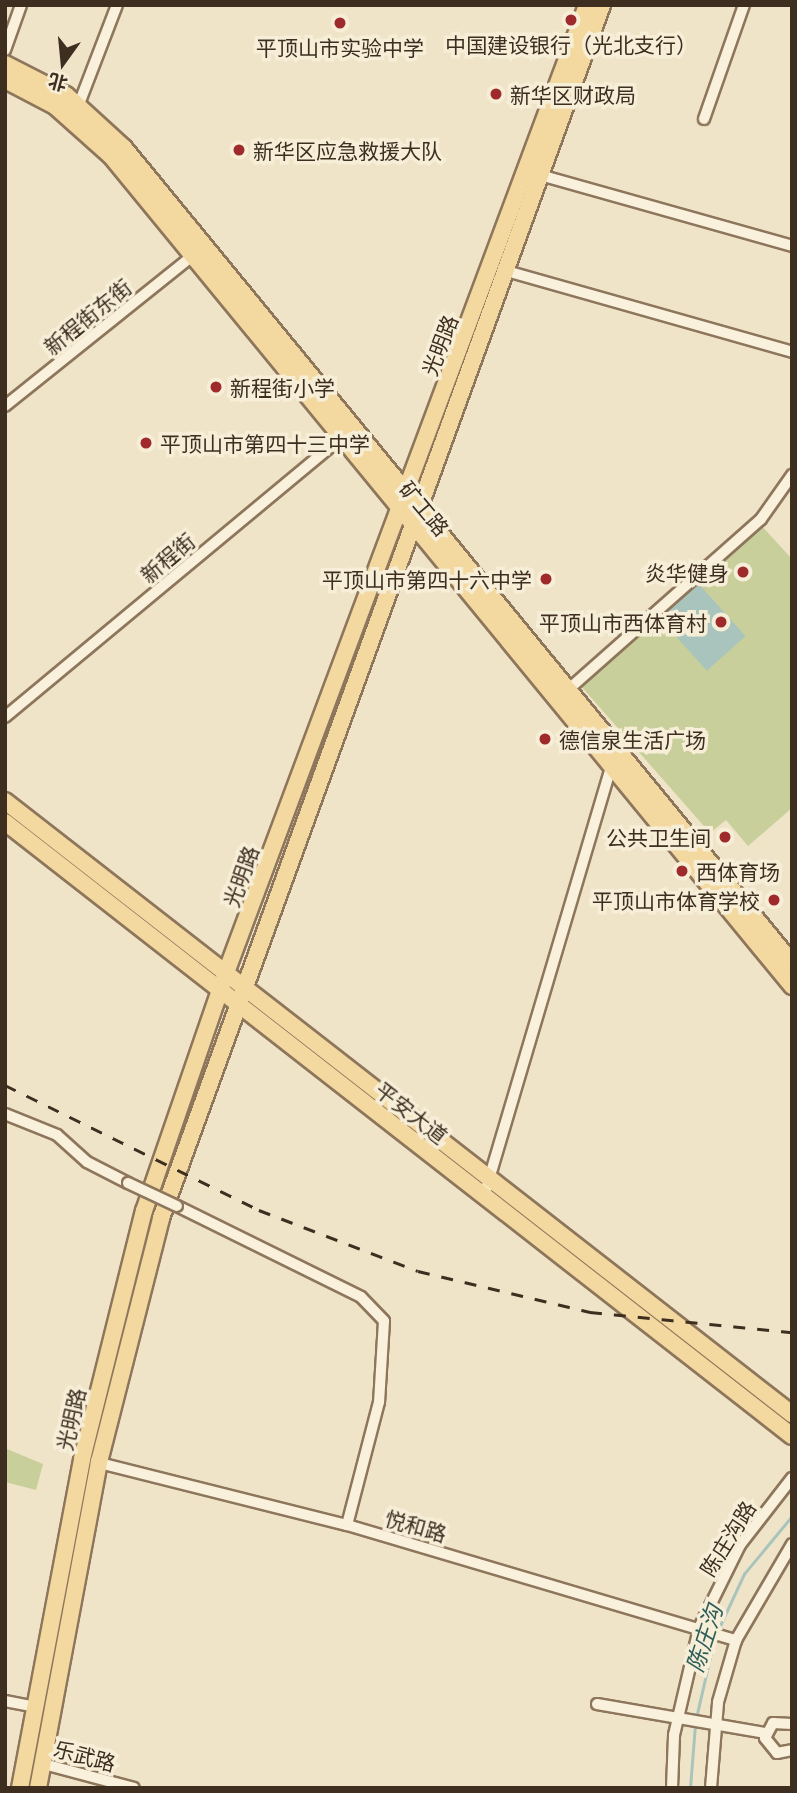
<!DOCTYPE html>
<meta charset="utf-8">
<style>
body{margin:0}
#map{position:relative;width:797px;height:1793px;overflow:hidden;background:#f0e4c8;font-family:Literata,"Noto Sans SC",serif}
div>[style]{position:absolute}
.green>*{inset:0;background:#c9cf9b}
.water>*{inset:0;background:#a9c4bc;transform-origin:0 0}
.stream>*{height:2.5px;margin:-1.25px;padding:0 1.25px;transform-origin:1.25px;border-radius:1.25px;background:#a9c4bc}
.roads{filter:drop-shadow(2px 0 #8d765c) drop-shadow(-2px 0 #8d765c) drop-shadow(0 2px #8d765c) drop-shadow(0 -2px #8d765c)}
.minor>*{height:10px;margin:-5px;padding:0 5px;transform-origin:5px;border-radius:5px;background:#faf1dc}
.primary>*{height:16px;margin:-8px;padding:0 8px;transform-origin:8px;border-radius:8px;background:#f3d9a0}
.rail>*{height:2.5px;margin-top:-1.25px;transform-origin:0;background:repeating-linear-gradient(90deg,#3d2e20 0 12px,transparent 0 24px)}
.bridges{filter:drop-shadow(2px 0 #8d765c) drop-shadow(-2px 0 #8d765c) drop-shadow(0 2px #8d765c) drop-shadow(0 -2px #8d765c)}
.minor-bridge>*{height:10px;margin:-5px;padding:0 5px;transform-origin:5px;border-radius:5px;background:#faf1dc}
.dots>*{width:19px;height:19px;translate:-50% -50%;box-sizing:border-box;border:4px solid #f7eed8;border-radius:50%}
span{translate:-50% -50%;white-space:nowrap;text-align:center;line-height:1.15;-webkit-text-stroke:7px #f7eed8;paint-order:stroke}
.poi-label{font-size:21px;color:#3d2e20}
.left{translate:0 -50%;text-align:left}
.right{translate:-100% -50%;text-align:right}
.street-label{font-size:21px;color:#3d2e20}
.water-label{font-size:23px;color:#2f5d5a;font-style:italic}
.frame{position:absolute;inset:0;border:7px solid #3d2e20;pointer-events:none}
.north{position:absolute;left:28px;top:28px;width:70px;height:70px;-webkit-text-stroke:5px #f7eed8;paint-order:stroke;rotate:195deg;font-size:19px;font-weight:700;line-height:28px;text-align:center;color:#3d2e20}
.north::after{content:'';display:block;margin:auto;width:24px;height:32px;background:#3d2e20;clip-path:polygon(50% 0,100% 100%,50% 72%,0 100%)}
</style>
<div id="map">
<div class="green">
<div style="clip-path:polygon(759px 523px,792px 559px,792px 808px,748px 846px,726px 820px,710px 833px,580px 685px)"></div>
<div style="clip-path:polygon(7px 1449px,43px 1464px,36px 1490px,5px 1482px)"></div>
</div>
<div class="water">
<div style="left:696px;top:581px;width:74px;height:52px;rotate:48deg"></div>
</div>
<div class="stream">
<div style="left:718px;top:1630px;width:62px;rotate:-65.1deg"></div>
<div style="left:744px;top:1574px;width:75px;rotate:-50.4deg"></div>
<div style="left:696px;top:1718px;width:84px;rotate:-77deg"></div>
<div style="left:690px;top:1788px;width:63px;rotate:-85.5deg"></div>
</div>
<div class="roads">
<div class="minor">
<div style="left:5px;top:50px;width:48px;rotate:-70.4deg"></div>
<div style="left:79px;top:104px;width:106px;rotate:-69deg"></div>
<div style="left:704px;top:119px;width:121px;rotate:-70.7deg"></div>
<div style="left:540px;top:175px;width:262px;rotate:15.7deg"></div>
<div style="left:503px;top:270px;width:300px;rotate:15.8deg"></div>
<div style="left:5px;top:406px;width:240px;rotate:-38.7deg"></div>
<div style="left:569px;top:689px;width:256px;rotate:-41.5deg"></div>
<div style="left:761px;top:519px;width:54px;rotate:-54.8deg"></div>
<div style="left:5px;top:717px;width:442px;rotate:-39.7deg"></div>
<div style="left:5px;top:1114px;width:56px;rotate:22deg"></div>
<div style="left:57px;top:1135px;width:40px;rotate:42deg"></div>
<div style="left:87px;top:1162px;width:46px;rotate:27.1deg"></div>
<div style="left:484px;top:1196px;width:447px;rotate:-73.5deg"></div>
<div style="left:177px;top:1206px;width:205px;rotate:26.3deg"></div>
<div style="left:361px;top:1297px;width:33px;rotate:46deg"></div>
<div style="left:384px;top:1321px;width:81px;rotate:93.5deg"></div>
<div style="left:379px;top:1402px;width:127px;rotate:104.6deg"></div>
<div style="left:96px;top:1462px;width:259px;rotate:14.1deg"></div>
<div style="left:347px;top:1525px;width:406px;rotate:16.5deg"></div>
<div style="left:5px;top:1701px;width:31px;rotate:11deg"></div>
<div style="left:597px;top:1704px;width:170px;rotate:9.8deg"></div>
<div style="left:792px;top:1724px;width:19px;rotate:-177deg"></div>
<div style="left:773px;top:1723px;width:17px;rotate:118deg"></div>
<div style="left:765px;top:1738px;width:19px;rotate:51deg"></div>
<div style="left:777px;top:1753px;width:15px;rotate:-11deg"></div>
<div style="left:40px;top:1763px;width:97px;rotate:14.9deg"></div>
<div style="left:672px;top:1788px;width:53px;rotate:-87.8deg"></div>
<div style="left:674px;top:1735px;width:110px;rotate:-76.8deg"></div>
<div style="left:699px;top:1628px;width:93px;rotate:-63.7deg"></div>
<div style="left:740px;top:1545px;width:85px;rotate:-52.2deg"></div>
<div style="left:711px;top:1788px;width:86px;rotate:-85.3deg"></div>
<div style="left:718px;top:1702px;width:65px;rotate:-73.8deg"></div>
<div style="left:736px;top:1640px;width:111px;rotate:-59.7deg"></div>
</div>
<div class="primary">
<div style="left:5px;top:64px;width:68px;rotate:26.9deg"></div>
<div style="left:66px;top:95px;width:79px;rotate:42.4deg"></div>
<div style="left:124px;top:148px;width:1054px;rotate:50.66deg"></div>
<div style="left:5px;top:80px;width:56px;rotate:27.5deg"></div>
<div style="left:55px;top:106px;width:75px;rotate:41.8deg"></div>
<div style="left:111px;top:156px;width:1074px;rotate:50.63deg"></div>
<div style="left:5px;top:801px;width:998px;rotate:37.92deg"></div>
<div style="left:5px;top:822px;width:998px;rotate:37.96deg"></div>
<div style="left:20px;top:1788px;width:335px;rotate:-79.3deg"></div>
<div style="left:82px;top:1459px;width:256px;rotate:-76deg"></div>
<div style="left:144px;top:1211px;width:255px;rotate:-71deg"></div>
<div style="left:227px;top:970px;width:1030px;rotate:-69.54deg"></div>
<div style="left:38px;top:1788px;width:332px;rotate:-79.4deg"></div>
<div style="left:99px;top:1462px;width:252px;rotate:-75.7deg"></div>
<div style="left:161px;top:1218px;width:1291px;rotate:-70.02deg"></div>
</div>
</div>
<div class="rail">
<div style="left:5px;top:1085px;width:283px;rotate:26.2deg"></div>
<div style="left:259px;top:1210px;width:170px;rotate:21deg"></div>
<div style="left:418px;top:1271px;width:177px;rotate:13.4deg"></div>
<div style="left:590px;top:1312px;width:203px;rotate:5.7deg"></div>
</div>
<div class="bridges">
<div class="minor-bridge">
<div style="left:128px;top:1183px;width:54px;rotate:25.1deg"></div>
</div>
</div>
<div class="dots">
<div style="left:571px;top:20px;background:#9e2a2b"></div>
<div style="left:340px;top:23px;background:#9e2a2b"></div>
<div style="left:496px;top:94px;background:#9e2a2b"></div>
<div style="left:239px;top:150px;background:#9e2a2b"></div>
<div style="left:216px;top:387px;background:#9e2a2b"></div>
<div style="left:146px;top:443px;background:#9e2a2b"></div>
<div style="left:743px;top:572px;background:#9e2a2b"></div>
<div style="left:546px;top:579px;background:#9e2a2b"></div>
<div style="left:721px;top:622px;background:#9e2a2b"></div>
<div style="left:545px;top:739px;background:#9e2a2b"></div>
<div style="left:725px;top:837px;background:#9e2a2b"></div>
<div style="left:682px;top:871px;background:#9e2a2b"></div>
<div style="left:774px;top:900px;background:#9e2a2b"></div>
</div>
<div class="poi-label">
<span style="left:571px;top:44px">中国建设银行（光北支行）</span>
<span style="left:340px;top:47px">平顶山市实验中学</span>
<span class="left" style="left:510px;top:94px">新华区财政局</span>
<span class="left" style="left:253px;top:150px">新华区应急救援大队</span>
<span class="left" style="left:230px;top:387px">新程街小学</span>
<span class="left" style="left:160px;top:443px">平顶山市第四十三中学</span>
<span class="right" style="left:729px;top:572px">炎华健身</span>
<span class="right" style="left:532px;top:579px">平顶山市第四十六中学</span>
<span class="right" style="left:707px;top:622px">平顶山市西体育村</span>
<span class="left" style="left:559px;top:739px">德信泉生活广场</span>
<span class="right" style="left:711px;top:837px">公共卫生间</span>
<span class="left" style="left:696px;top:871px">西体育场</span>
<span class="right" style="left:760px;top:900px">平顶山市体育学校</span>
</div>
<div class="street-label">
<span style="left:87px;top:316px;rotate:-39deg">新程街东街</span>
<span style="left:439px;top:345px;rotate:-69deg">光明路</span>
<span style="left:425px;top:508px;rotate:50deg">矿工路</span>
<span style="left:167px;top:557px;rotate:-40deg">新程街</span>
<span style="left:240px;top:876px;rotate:-70deg">光明路</span>
<span style="left:412px;top:1112px;rotate:38deg">平安大道</span>
<span style="left:70px;top:1419px;rotate:-77deg">光明路</span>
<span style="left:416px;top:1525px;rotate:16deg">悦和路</span>
<span style="left:727px;top:1538px;rotate:-58deg">陈庄沟路</span>
<span style="left:85px;top:1755px;rotate:15deg">乐武路</span>
</div>
<div class="water-label">
<span style="left:703px;top:1638px;rotate:-72deg">陈庄沟</span>
</div>
<div class="frame"></div>
<div class="north">北</div>
</div>
